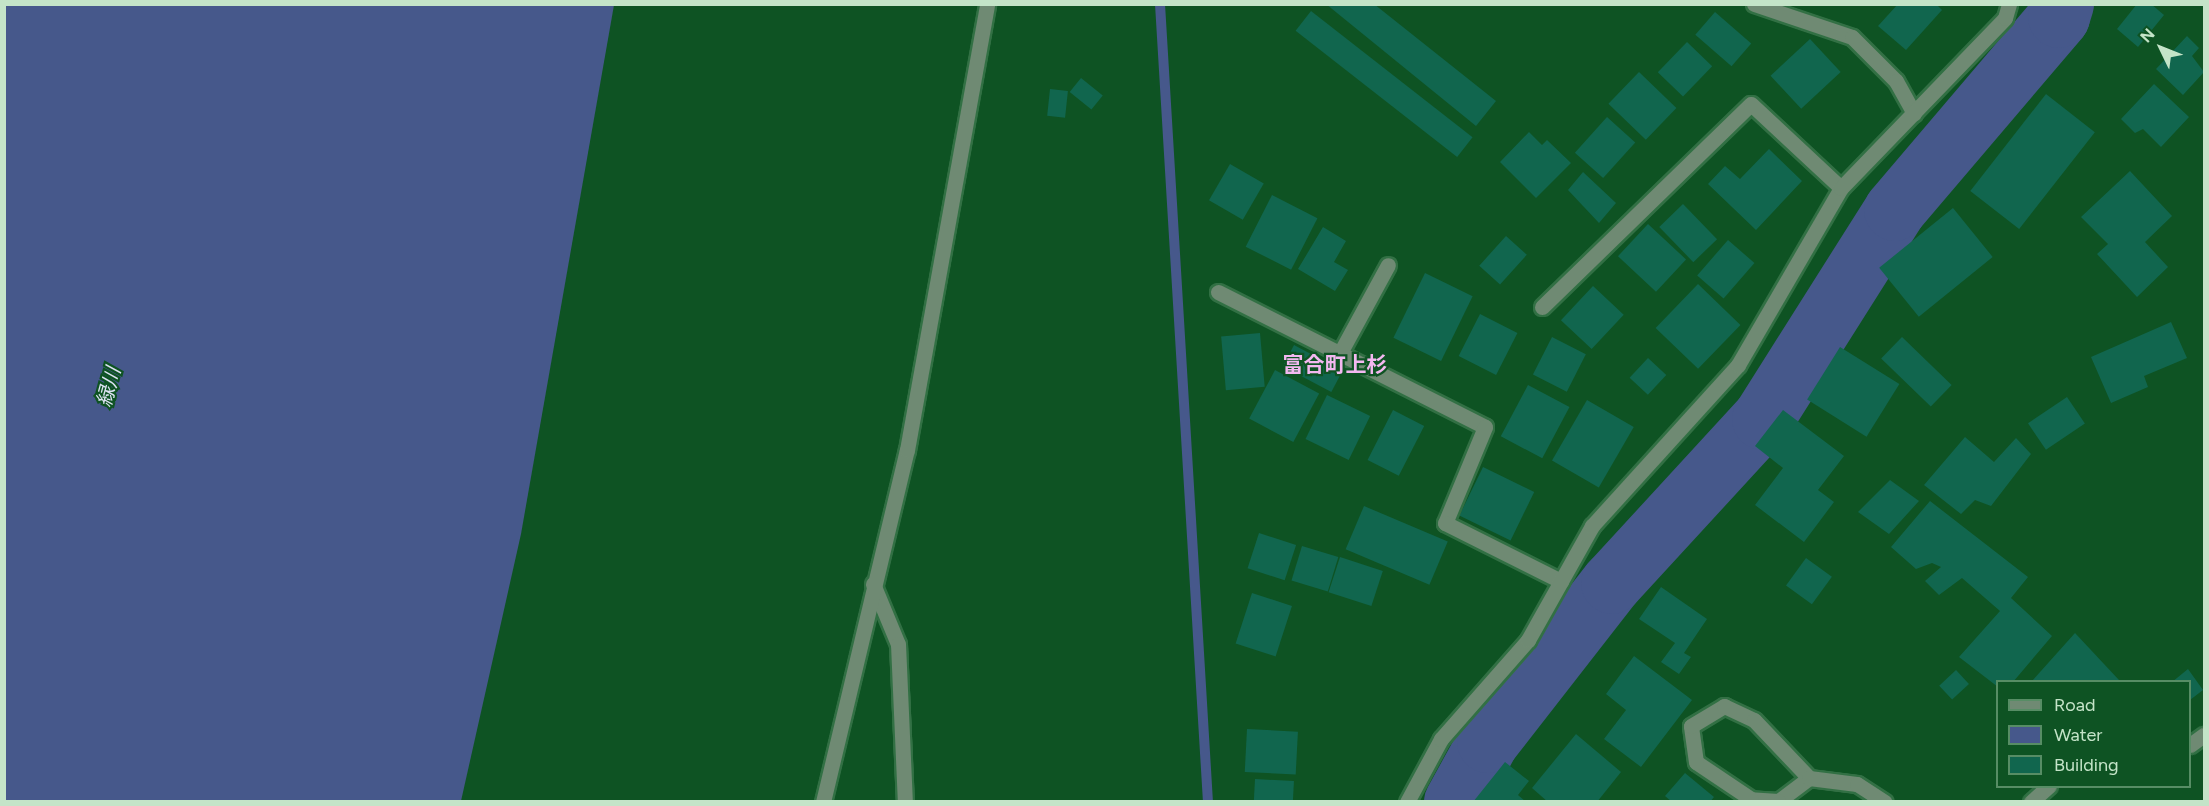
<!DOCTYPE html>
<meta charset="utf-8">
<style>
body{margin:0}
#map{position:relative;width:2209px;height:806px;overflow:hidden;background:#0e5323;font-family:Figtree,"Noto Sans JP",sans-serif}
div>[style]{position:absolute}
.water>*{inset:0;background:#46588b}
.stream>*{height:10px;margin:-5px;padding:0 5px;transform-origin:5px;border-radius:5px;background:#46588b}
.river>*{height:62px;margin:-31px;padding:0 31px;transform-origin:31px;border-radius:31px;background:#46588b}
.building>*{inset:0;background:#11664e;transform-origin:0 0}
.roads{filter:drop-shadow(2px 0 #327044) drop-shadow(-2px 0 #327044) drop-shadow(0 2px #327044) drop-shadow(0 -2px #327044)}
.minor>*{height:15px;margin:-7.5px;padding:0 7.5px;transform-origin:7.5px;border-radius:7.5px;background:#6f8a73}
span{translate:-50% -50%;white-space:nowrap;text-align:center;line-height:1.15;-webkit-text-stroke:4.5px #0e5323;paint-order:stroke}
.water-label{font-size:20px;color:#dde3f3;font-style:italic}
.quarter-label{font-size:21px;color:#f3b8f0;font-weight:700}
.frame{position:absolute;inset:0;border:6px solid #c4e4c8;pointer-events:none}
.legend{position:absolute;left:1996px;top:680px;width:195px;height:108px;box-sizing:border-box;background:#0e5323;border:2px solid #578d65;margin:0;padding:8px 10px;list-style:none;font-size:18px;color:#c4e4c8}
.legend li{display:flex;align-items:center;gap:12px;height:30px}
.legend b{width:30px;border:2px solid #578d65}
.north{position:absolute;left:2131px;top:18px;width:60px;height:60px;-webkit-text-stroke:4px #0e5323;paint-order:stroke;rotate:313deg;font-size:16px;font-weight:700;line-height:24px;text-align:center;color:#c4e4c8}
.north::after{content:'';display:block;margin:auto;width:21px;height:27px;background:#c4e4c8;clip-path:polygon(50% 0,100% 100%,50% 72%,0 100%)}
</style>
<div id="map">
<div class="water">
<div style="clip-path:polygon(5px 4px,614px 5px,521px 534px,461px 801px,5px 801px)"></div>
</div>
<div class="stream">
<div style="left:1160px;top:4px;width:799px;rotate:86.56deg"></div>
</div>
<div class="river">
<div style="left:1455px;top:802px;width:68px;rotate:-61.2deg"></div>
<div style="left:1488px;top:742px;width:202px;rotate:-52.1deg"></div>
<div style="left:1612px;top:583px;width:223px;rotate:-47.4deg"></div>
<div style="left:1763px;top:419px;width:247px;rotate:-57.7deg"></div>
<div style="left:1895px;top:210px;width:253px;rotate:-49.6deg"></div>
<div style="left:2059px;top:17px;width:14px;rotate:-73deg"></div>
</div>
<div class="building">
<div style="clip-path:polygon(1326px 4px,1374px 4px,1496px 101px,1476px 126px)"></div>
<div style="clip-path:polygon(1898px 4px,1936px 4px,1942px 10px,1906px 50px,1878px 26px)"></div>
<div style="clip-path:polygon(2137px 4px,2151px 4px,2164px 15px,2138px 47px,2117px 29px)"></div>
<div style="left:1311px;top:11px;width:205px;height:25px;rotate:38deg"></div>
<div style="left:1715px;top:12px;width:48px;height:30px;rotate:41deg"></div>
<div style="clip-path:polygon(2187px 36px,2199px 48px,2192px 56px,2204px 72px,2183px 95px,2156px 69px)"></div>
<div style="left:1810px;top:39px;width:45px;height:54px;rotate:47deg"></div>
<div style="left:1687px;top:42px;width:35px;height:42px;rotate:44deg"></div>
<div style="left:1639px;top:72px;width:52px;height:44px;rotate:44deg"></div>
<div style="left:1081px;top:78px;width:28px;height:18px;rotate:39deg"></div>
<div style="clip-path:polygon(2154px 84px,2189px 117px,2161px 147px,2143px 129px,2135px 133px,2121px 119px)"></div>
<div style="left:1050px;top:89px;width:18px;height:27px;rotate:6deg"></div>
<div style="left:2046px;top:94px;width:62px;height:123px;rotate:38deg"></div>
<div style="left:1607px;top:117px;width:38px;height:48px;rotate:42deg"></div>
<div style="clip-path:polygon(1529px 132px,1542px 145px,1547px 140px,1571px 163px,1536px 198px,1500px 162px)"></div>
<div style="clip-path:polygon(1769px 149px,1802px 181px,1756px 230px,1708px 184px,1725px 166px,1740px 179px)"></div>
<div style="left:1230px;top:164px;width:39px;height:42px;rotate:30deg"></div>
<div style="clip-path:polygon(2130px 171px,2172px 216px,2145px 242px,2168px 267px,2137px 297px,2097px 254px,2108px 244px,2081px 217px)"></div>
<div style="clip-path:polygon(1583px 172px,1616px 203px,1599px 223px,1568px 190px)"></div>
<div style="left:1272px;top:195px;width:51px;height:58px;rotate:27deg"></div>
<div style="left:1683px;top:204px;width:49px;height:33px;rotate:46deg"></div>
<div style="left:1953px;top:208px;width:63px;height:95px;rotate:51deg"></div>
<div style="left:1648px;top:224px;width:52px;height:44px;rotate:43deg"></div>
<div style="clip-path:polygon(1323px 227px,1346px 241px,1334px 262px,1348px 270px,1335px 291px,1298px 269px)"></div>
<div style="left:1506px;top:236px;width:28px;height:40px;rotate:42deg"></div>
<div style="left:1728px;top:240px;width:35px;height:47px;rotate:41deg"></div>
<div style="left:1425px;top:273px;width:53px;height:72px;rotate:26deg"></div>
<div style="left:1698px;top:284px;width:59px;height:61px;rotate:44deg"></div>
<div style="left:1593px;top:286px;width:42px;height:47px;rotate:43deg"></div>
<div style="left:1480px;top:314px;width:42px;height:47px;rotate:27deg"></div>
<div style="clip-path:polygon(2171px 322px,2187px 358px,2144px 376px,2148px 387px,2111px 403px,2091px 357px)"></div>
<div style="left:1260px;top:333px;width:54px;height:39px;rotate:85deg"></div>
<div style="left:1552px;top:337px;width:38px;height:42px;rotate:27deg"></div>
<div style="left:1902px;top:337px;width:69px;height:30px;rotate:44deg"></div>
<div style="left:1294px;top:345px;width:55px;height:24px;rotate:28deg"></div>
<div style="left:1840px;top:347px;width:70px;height:62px;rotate:32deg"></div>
<div style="left:1648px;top:358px;width:25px;height:27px;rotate:43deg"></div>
<div style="left:1275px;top:370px;width:50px;height:55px;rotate:28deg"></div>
<div style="left:1528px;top:385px;width:47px;height:58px;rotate:28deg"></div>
<div style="left:1327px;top:395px;width:48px;height:49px;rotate:26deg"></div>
<div style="left:2067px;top:397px;width:32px;height:47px;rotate:56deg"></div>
<div style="left:1587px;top:400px;width:54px;height:70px;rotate:30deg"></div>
<div style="left:1393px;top:410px;width:35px;height:56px;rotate:27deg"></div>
<div style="clip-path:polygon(1783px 410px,1844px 456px,1818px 490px,1834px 502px,1804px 542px,1755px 505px,1783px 468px,1755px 446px)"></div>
<div style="clip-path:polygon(1965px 437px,1994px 462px,2016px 438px,2031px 454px,1991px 506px,1975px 500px,1961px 514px,1924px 485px)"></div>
<div style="left:1483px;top:467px;width:57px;height:54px;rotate:26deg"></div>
<div style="clip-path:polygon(1890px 480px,1919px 501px,1889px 534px,1858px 512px)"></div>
<div style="clip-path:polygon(1930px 501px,2028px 577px,2011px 598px,2052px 636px,2013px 682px,1998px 682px,1998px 687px,1959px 657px,2000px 611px,1962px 578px,1939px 595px,1925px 581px,1941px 567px,1932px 563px,1916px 569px,1891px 547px)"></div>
<div style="left:1364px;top:506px;width:91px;height:47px;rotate:23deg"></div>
<div style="left:1259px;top:533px;width:39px;height:37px;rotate:18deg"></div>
<div style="left:1302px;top:546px;width:38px;height:36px;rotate:17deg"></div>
<div style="left:1340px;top:557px;width:45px;height:37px;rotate:18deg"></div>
<div style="left:1806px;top:558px;width:32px;height:34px;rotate:36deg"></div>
<div style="clip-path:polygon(1661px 587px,1707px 619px,1684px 653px,1691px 657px,1679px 674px,1661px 662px,1675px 643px,1639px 619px)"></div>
<div style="left:1252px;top:593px;width:42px;height:53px;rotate:18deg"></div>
<div style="clip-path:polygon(2075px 633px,2119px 680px,2031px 682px)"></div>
<div style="clip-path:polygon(1634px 656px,1692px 700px,1641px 767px,1604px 739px,1626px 710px,1606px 694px)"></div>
<div style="clip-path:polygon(2188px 669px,2203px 690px,2190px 700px,2190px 682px,2172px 682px)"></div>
<div style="left:1956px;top:670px;width:19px;height:23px;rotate:47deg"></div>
<div style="left:1247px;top:729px;width:51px;height:43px;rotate:3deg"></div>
<div style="clip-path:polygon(1576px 734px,1621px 772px,1597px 802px,1548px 802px,1532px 788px)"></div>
<div style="clip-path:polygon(1505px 762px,1529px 781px,1518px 795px,1526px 802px,1473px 802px)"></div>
<div style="clip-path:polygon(1685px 773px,1714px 797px,1710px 802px,1672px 802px,1665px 796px)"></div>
<div style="left:1255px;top:779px;width:39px;height:23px;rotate:3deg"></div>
</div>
<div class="roads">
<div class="minor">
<div style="left:1754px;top:4px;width:103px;rotate:18.6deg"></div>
<div style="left:1852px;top:37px;width:62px;rotate:45deg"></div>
<div style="left:1896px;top:81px;width:37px;rotate:61deg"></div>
<div style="left:1218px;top:292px;width:299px;rotate:26.8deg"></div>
<div style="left:1485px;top:427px;width:104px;rotate:112.6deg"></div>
<div style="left:1445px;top:523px;width:130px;rotate:26.6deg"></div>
<div style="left:1542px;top:307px;width:291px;rotate:-44.2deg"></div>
<div style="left:1751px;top:104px;width:123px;rotate:43deg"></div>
<div style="left:1340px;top:353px;width:100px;rotate:-61.4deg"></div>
<div style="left:873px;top:584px;width:65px;rotate:67.4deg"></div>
<div style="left:898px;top:644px;width:158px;rotate:87.5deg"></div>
<div style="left:2190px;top:745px;width:17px;rotate:-36deg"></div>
<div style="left:1809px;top:778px;width:39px;rotate:143deg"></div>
<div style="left:1778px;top:801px;width:27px;rotate:-176deg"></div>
<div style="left:1751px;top:799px;width:66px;rotate:-146.1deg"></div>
<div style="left:1696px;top:762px;width:36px;rotate:-98deg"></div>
<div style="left:1691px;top:726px;width:39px;rotate:-31deg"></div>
<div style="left:1724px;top:706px;width:33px;rotate:25deg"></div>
<div style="left:1754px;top:720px;width:80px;rotate:46.5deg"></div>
<div style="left:1809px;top:778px;width:48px;rotate:7.1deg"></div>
<div style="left:1857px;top:784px;width:33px;rotate:33deg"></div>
<div style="left:823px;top:802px;width:362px;rotate:-76.6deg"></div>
<div style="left:907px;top:450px;width:453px;rotate:-79.8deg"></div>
<div style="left:1407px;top:802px;width:72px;rotate:-61.6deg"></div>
<div style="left:1441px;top:739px;width:132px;rotate:-48.7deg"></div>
<div style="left:1528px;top:640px;width:131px;rotate:-60.7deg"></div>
<div style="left:1592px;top:526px;width:217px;rotate:-47.8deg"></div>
<div style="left:1738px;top:365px;width:205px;rotate:-59.8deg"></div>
<div style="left:1841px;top:188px;width:236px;rotate:-46deg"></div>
<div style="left:2005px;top:18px;width:15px;rotate:-74deg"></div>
<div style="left:2031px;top:802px;width:24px;rotate:-42deg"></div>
</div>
</div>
<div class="water-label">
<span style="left:109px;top:387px;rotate:-75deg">緑川</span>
</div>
<div class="quarter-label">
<span style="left:1335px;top:365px">富合町上杉</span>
</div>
<div class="frame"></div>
<ul class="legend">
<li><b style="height:8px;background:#6f8a73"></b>Road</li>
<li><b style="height:16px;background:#46588b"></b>Water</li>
<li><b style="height:16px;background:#11664e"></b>Building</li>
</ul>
<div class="north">N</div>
</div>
